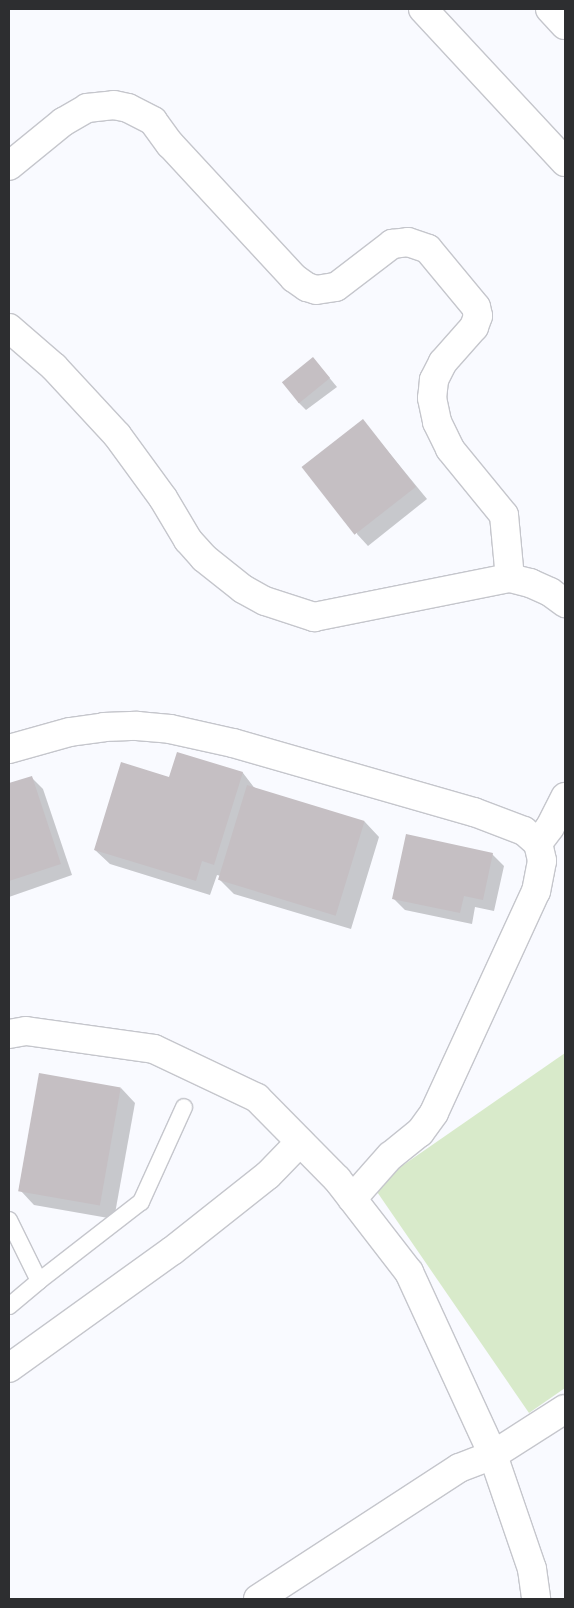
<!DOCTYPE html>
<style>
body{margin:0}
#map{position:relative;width:574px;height:1608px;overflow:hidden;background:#f9faff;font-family:"Space Grotesk",sans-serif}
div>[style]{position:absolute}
.green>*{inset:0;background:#d8eaca}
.shadow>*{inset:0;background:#0003}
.building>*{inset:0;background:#c5bfc3;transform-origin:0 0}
.roads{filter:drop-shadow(1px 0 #c5c6cc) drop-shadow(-1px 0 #c5c6cc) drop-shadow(0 1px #c5c6cc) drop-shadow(0 -1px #c5c6cc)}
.lane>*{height:16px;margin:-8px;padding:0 8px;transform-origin:8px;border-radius:8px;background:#fff}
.street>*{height:28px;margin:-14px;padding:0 14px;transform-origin:14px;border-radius:14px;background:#fff}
.highway>*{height:28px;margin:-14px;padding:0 14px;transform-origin:14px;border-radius:14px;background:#fff}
span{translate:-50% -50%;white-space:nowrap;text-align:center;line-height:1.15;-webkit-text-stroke:5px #fff;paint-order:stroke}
.frame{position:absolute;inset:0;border:10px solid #2d2e30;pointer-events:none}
</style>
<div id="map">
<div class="green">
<div style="clip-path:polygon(565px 1053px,565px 1388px,529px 1413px,373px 1186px)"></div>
</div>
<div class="shadow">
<div style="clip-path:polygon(313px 358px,337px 387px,306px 410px,298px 402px)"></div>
<div style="clip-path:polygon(363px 421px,427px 499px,368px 546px,357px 534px)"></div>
<div style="clip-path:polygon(178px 754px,243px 773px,256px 790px,365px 822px,379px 837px,351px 929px,234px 894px,220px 880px,221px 876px,217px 875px,210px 895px,110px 864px,95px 850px,170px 778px)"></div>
<div style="clip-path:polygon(31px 777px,43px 789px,72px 875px,9px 897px,9px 785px)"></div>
<div style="clip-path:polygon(492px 854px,504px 866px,494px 911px,475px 907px,472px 924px,405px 910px,393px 898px)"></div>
<div style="clip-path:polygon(121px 1088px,135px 1103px,114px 1219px,34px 1205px,20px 1190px)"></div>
</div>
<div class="building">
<div style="left:313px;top:357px;width:27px;height:40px;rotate:51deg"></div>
<div style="left:363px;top:419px;width:86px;height:78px;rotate:52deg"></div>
<div style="clip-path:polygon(177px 752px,243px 772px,214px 865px,202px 861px,196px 881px,94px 850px,121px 762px,169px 777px)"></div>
<div style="clip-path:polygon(32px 776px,61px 864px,9px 881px,9px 783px)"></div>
<div style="left:247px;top:785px;width:123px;height:99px;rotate:17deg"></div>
<div style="clip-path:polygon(406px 834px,493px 853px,483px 900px,464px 896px,460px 913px,392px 899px)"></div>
<div style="left:39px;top:1073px;width:83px;height:120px;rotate:10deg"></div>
</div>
<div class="roads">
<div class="lane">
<div style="left:9px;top:1220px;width:68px;rotate:63.8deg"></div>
<div style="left:39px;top:1281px;width:39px;rotate:140deg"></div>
<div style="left:39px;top:1281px;width:129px;rotate:-37.8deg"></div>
<div style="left:141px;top:1202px;width:104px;rotate:-65.6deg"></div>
</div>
<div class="street">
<div style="left:9px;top:166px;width:70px;rotate:-39.2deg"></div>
<div style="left:63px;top:122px;width:28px;rotate:-30deg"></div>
<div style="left:87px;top:108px;width:27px;rotate:-6deg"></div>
<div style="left:114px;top:105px;width:14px;rotate:12deg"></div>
<div style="left:128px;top:108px;width:28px;rotate:27deg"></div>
<div style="left:153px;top:121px;width:29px;rotate:54deg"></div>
<div style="left:170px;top:144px;width:183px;rotate:47.2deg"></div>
<div style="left:294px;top:278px;width:16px;rotate:35deg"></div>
<div style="left:307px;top:287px;width:9px;rotate:18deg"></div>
<div style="left:316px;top:290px;width:20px;rotate:-9deg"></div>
<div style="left:336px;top:287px;width:71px;rotate:-37.5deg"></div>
<div style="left:392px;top:244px;width:16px;rotate:-7deg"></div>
<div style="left:408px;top:242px;width:21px;rotate:19deg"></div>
<div style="left:428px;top:249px;width:75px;rotate:50.4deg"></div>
<div style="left:476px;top:307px;width:9px;rotate:77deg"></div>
<div style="left:478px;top:316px;width:12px;rotate:110deg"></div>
<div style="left:474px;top:327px;width:47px;rotate:131.5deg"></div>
<div style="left:443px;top:362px;width:20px;rotate:117deg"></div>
<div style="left:434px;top:380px;width:18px;rotate:96deg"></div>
<div style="left:432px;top:398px;width:25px;rotate:78deg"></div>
<div style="left:437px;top:422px;width:30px;rotate:64deg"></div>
<div style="left:450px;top:449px;width:85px;rotate:50.7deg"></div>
<div style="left:504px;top:515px;width:63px;rotate:84.6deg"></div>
<div style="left:9px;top:328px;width:60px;rotate:40.9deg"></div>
<div style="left:54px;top:367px;width:93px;rotate:47.2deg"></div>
<div style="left:117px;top:435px;width:78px;rotate:53.9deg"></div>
<div style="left:163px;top:498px;width:49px;rotate:59.2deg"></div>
<div style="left:188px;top:540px;width:24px;rotate:48deg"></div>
<div style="left:204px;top:558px;width:50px;rotate:38.5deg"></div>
<div style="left:243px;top:589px;width:25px;rotate:29deg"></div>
<div style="left:265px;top:601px;width:52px;rotate:18.1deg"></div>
<div style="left:314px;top:617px;width:200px;rotate:-11.3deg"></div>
<div style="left:510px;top:578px;width:21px;rotate:14deg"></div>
<div style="left:530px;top:583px;width:22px;rotate:24deg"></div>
<div style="left:550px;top:592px;width:19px;rotate:36deg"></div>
<div style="left:9px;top:749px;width:63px;rotate:-15.6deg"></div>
<div style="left:70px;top:732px;width:34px;rotate:-8deg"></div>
<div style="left:104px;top:727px;width:33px;rotate:-2deg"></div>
<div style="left:137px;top:726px;width:33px;rotate:5deg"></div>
<div style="left:170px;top:729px;width:65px;rotate:12.5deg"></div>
<div style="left:233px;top:743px;width:251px;rotate:16deg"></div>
<div style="left:474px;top:812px;width:53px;rotate:20.8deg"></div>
<div style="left:524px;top:831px;width:18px;rotate:41deg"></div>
<div style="left:538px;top:843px;width:18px;rotate:77deg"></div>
<div style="left:542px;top:861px;width:31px;rotate:101deg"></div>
<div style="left:536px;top:891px;width:244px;rotate:114.7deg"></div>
<div style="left:434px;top:1113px;width:24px;rotate:126deg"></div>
<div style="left:420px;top:1132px;width:38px;rotate:141deg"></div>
<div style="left:390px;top:1156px;width:57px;rotate:131.5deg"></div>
<div style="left:538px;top:843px;width:20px;rotate:-53deg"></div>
<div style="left:550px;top:827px;width:34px;rotate:-63deg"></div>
<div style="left:9px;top:1034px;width:17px;rotate:-10deg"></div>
<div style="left:26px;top:1031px;width:129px;rotate:8deg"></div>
<div style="left:154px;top:1049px;width:114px;rotate:25.4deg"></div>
<div style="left:257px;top:1098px;width:114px;rotate:45.4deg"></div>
<div style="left:337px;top:1179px;width:118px;rotate:52.3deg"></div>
<div style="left:409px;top:1272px;width:201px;rotate:65.3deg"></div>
<div style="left:493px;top:1455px;width:120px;rotate:71.1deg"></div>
<div style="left:532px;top:1569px;width:30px;rotate:82deg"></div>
<div style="left:9px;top:1368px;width:201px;rotate:-35.7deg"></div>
<div style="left:172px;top:1251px;width:122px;rotate:-38.4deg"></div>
<div style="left:268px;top:1175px;width:46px;rotate:-45.9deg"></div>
<div style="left:258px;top:1599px;width:240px;rotate:-33.1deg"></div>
<div style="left:459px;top:1468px;width:36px;rotate:-21deg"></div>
<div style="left:493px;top:1455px;width:85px;rotate:-32.6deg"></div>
</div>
<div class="highway">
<div style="left:423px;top:9px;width:209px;rotate:47.1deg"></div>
<div style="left:550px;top:9px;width:22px;rotate:47deg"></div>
</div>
</div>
<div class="frame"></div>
</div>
